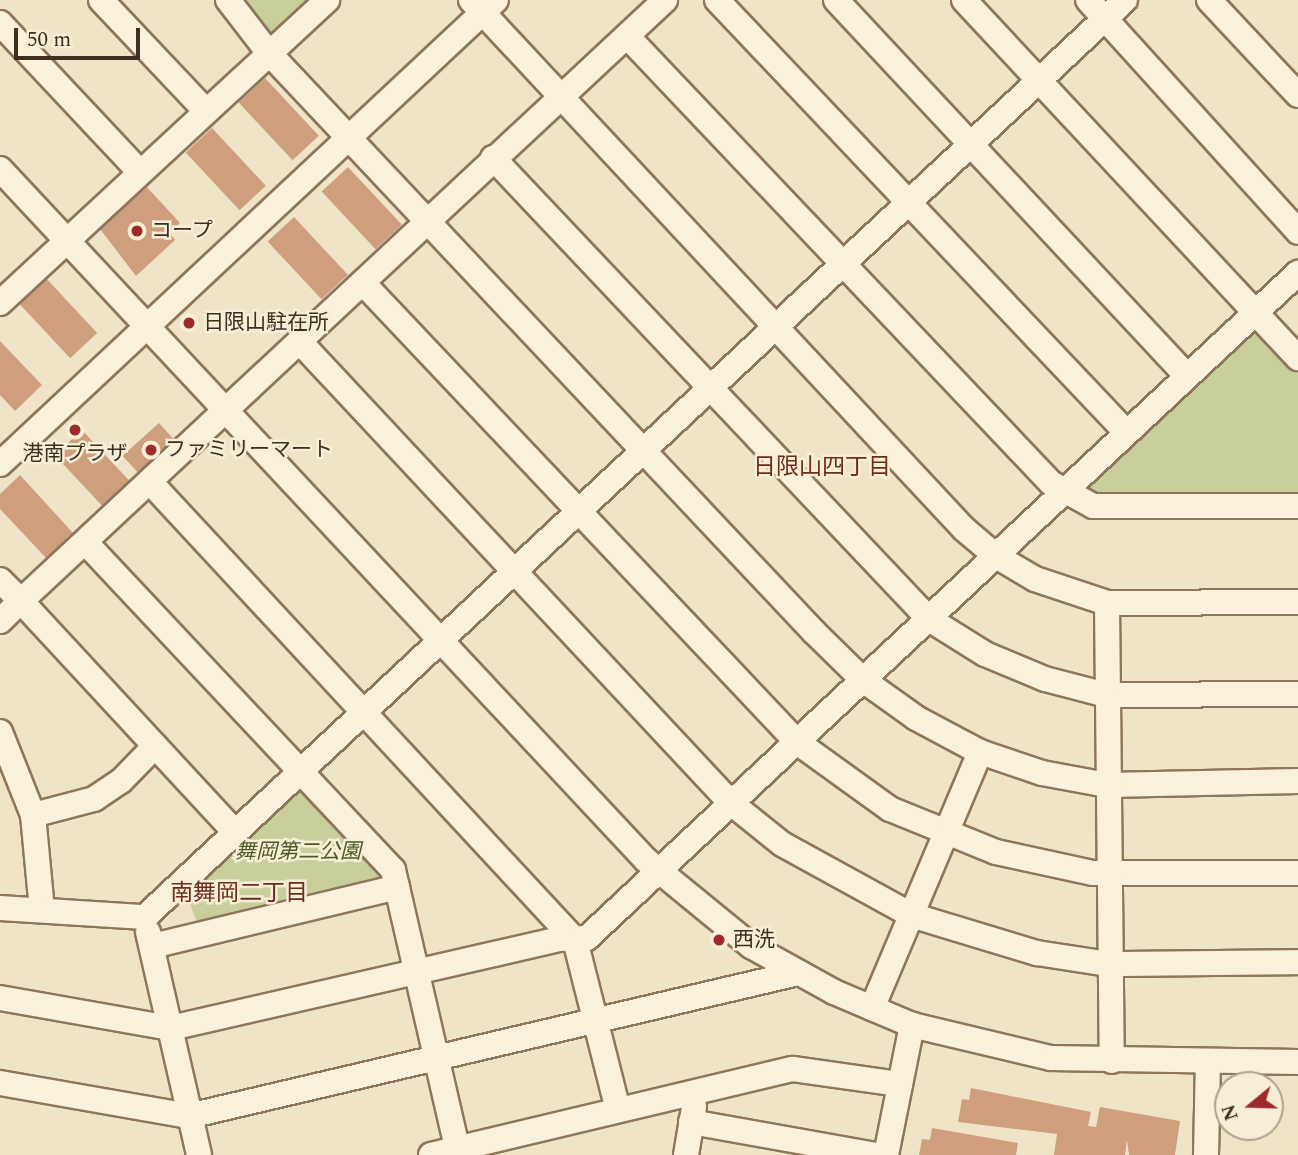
<!DOCTYPE html>
<meta charset="utf-8">
<style>
body{margin:0}
#map{position:relative;width:1298px;height:1155px;overflow:hidden;background:#f0e4c8;font-family:Spectral,"Noto Sans JP",serif}
div>[style]{position:absolute}
.green>*{inset:0;background:#c9cf9b}
.building>*{inset:0;background:#cf9f7d;transform-origin:0 0}
.roads{filter:drop-shadow(2px 0 #8d765c) drop-shadow(-2px 0 #8d765c) drop-shadow(0 2px #8d765c) drop-shadow(0 -2px #8d765c)}
.minor>*{height:24px;margin:-12px;padding:0 12px;transform-origin:12px;border-radius:12px;background:#faf1dc}
.dots>*{width:19px;height:19px;translate:-50% -50%;box-sizing:border-box;border:4px solid #f7eed8;border-radius:50%}
span{translate:-50% -50%;white-space:nowrap;text-align:center;line-height:1.15;-webkit-text-stroke:5px #f7eed8;paint-order:stroke}
.poi-label{font-size:21px;color:#3d2e20}
.left{translate:0 -50%;text-align:left}
.park-label{font-size:21px;color:#4d5a26;font-style:italic}
.neighbourhood-label{font-size:23px;color:#6b2e1e}
.north{position:absolute;left:1214px;top:1071px;width:70px;height:70px;box-sizing:border-box;background:#f7eed8;border:2px solid #ada18e;border-radius:50%;rotate:251deg;font-size:19px;font-weight:700;line-height:28px;text-align:center;color:#3d2e20}
.north::after{content:'';display:block;margin:auto;width:24px;height:32px;background:#9e2a2b;clip-path:polygon(50% 0,100% 100%,50% 72%,0 100%)}
.scale{position:absolute;left:14px;top:28px;width:126px;height:32px;box-sizing:border-box;border:4px solid #3d2e20;border-top:0;padding-left:9px;font-size:21px;line-height:24px;white-space:nowrap;color:#3d2e20;-webkit-text-stroke:5px #f7eed8;paint-order:stroke}
</style>
<div id="map">
<div class="green">
<div style="clip-path:polygon(238px 0,317px 0,279px 37px,268px 36px)"></div>
<div style="clip-path:polygon(1258px 329px,1298px 374px,1298px 502px,1094px 496px,1084px 487px)"></div>
<div style="clip-path:polygon(296px 786px,303px 786px,385px 877px,380px 883px,198px 925px,185px 891px)"></div>
</div>
<div class="building">
<div style="left:265px;top:78px;width:79px;height:36px;rotate:47deg"></div>
<div style="left:212px;top:128px;width:79px;height:36px;rotate:47deg"></div>
<div style="left:348px;top:167px;width:79px;height:36px;rotate:47deg"></div>
<div style="clip-path:polygon(145px 185px,180px 223px,170px 233px,175px 240px,136px 276px,100px 229px)"></div>
<div style="left:294px;top:217px;width:79px;height:36px;rotate:47deg"></div>
<div style="left:44px;top:276px;width:78px;height:37px;rotate:47deg"></div>
<div style="clip-path:polygon(0 341px,42px 385px,15px 411px,0 395px)"></div>
<div style="left:159px;top:423px;width:28px;height:49px;rotate:48deg"></div>
<div style="left:82px;top:430px;width:79px;height:37px;rotate:47deg"></div>
<div style="clip-path:polygon(20px 475px,73px 533px,46px 558px,0 509px,0 494px)"></div>
<div style="clip-path:polygon(971px 1088px,1091px 1112px,1088px 1126px,1096px 1127px,1100px 1107px,1180px 1121px,1175px 1155px,1129px 1155px,1127px 1140px,1125px 1155px,1054px 1155px,1057px 1134px,958px 1122px,962px 1099px,969px 1100px)"></div>
<div style="clip-path:polygon(932px 1128px,1018px 1143px,1016px 1155px,919px 1155px,922px 1139px,930px 1140px)"></div>
</div>
<div class="roads">
<div class="minor">
<div style="left:101px;top:0;width:153px;rotate:46.6deg"></div>
<div style="left:228px;top:0;width:66px;rotate:52.4deg"></div>
<div style="left:268px;top:52px;width:797px;rotate:46.73deg"></div>
<div style="left:814px;top:632px;width:69px;rotate:44.4deg"></div>
<div style="left:863px;top:680px;width:65px;rotate:35.6deg"></div>
<div style="left:916px;top:718px;width:72px;rotate:28deg"></div>
<div style="left:980px;top:752px;width:65px;rotate:18.7deg"></div>
<div style="left:1042px;top:773px;width:66px;rotate:10.5deg"></div>
<div style="left:1107px;top:785px;width:191px;rotate:-1.2deg"></div>
<div style="left:471px;top:0;width:723px;rotate:47.02deg"></div>
<div style="left:964px;top:529px;width:42px;rotate:40.2deg"></div>
<div style="left:996px;top:556px;width:45px;rotate:30.5deg"></div>
<div style="left:1035px;top:579px;width:76px;rotate:18.4deg"></div>
<div style="left:1107px;top:603px;width:191px;rotate:-0.3deg"></div>
<div style="left:717px;top:0;width:595px;rotate:46.57deg"></div>
<div style="left:836px;top:0;width:514px;rotate:46.97deg"></div>
<div style="left:964px;top:0;width:490px;rotate:47deg"></div>
<div style="left:1088px;top:0;width:313px;rotate:47.8deg"></div>
<div style="left:1209px;top:0;width:130px;rotate:46.9deg"></div>
<div style="left:0;top:23px;width:204px;rotate:46.8deg"></div>
<div style="left:627px;top:36px;width:616px;rotate:46.51deg"></div>
<div style="left:1051px;top:483px;width:48px;rotate:28.7deg"></div>
<div style="left:1093px;top:506px;width:205px"></div>
<div style="left:493px;top:158px;width:635px;rotate:46.6deg"></div>
<div style="left:929px;top:619px;width:66px;rotate:32deg"></div>
<div style="left:985px;top:654px;width:65px;rotate:22.6deg"></div>
<div style="left:1045px;top:679px;width:64px;rotate:14.5deg"></div>
<div style="left:1107px;top:695px;width:191px;rotate:-0.3deg"></div>
<div style="left:0;top:169px;width:946px;rotate:46.93deg"></div>
<div style="left:646px;top:860px;width:136px;rotate:39.3deg"></div>
<div style="left:751px;top:946px;width:95px;rotate:29deg"></div>
<div style="left:834px;top:992px;width:85px;rotate:22.9deg"></div>
<div style="left:912px;top:1025px;width:143px;rotate:13.4deg"></div>
<div style="left:1051px;top:1058px;width:247px;rotate:0.9deg"></div>
<div style="left:363px;top:283px;width:632px;rotate:46.6deg"></div>
<div style="left:797px;top:742px;width:115px;rotate:35.8deg"></div>
<div style="left:890px;top:809px;width:114px;rotate:22.1deg"></div>
<div style="left:996px;top:852px;width:99px;rotate:12.2deg"></div>
<div style="left:1093px;top:873px;width:205px"></div>
<div style="left:0;top:303px;width:446px;rotate:-42.8deg"></div>
<div style="left:300px;top:342px;width:631px;rotate:46.93deg"></div>
<div style="left:731px;top:803px;width:65px;rotate:38.8deg"></div>
<div style="left:782px;top:844px;width:147px;rotate:28.8deg"></div>
<div style="left:911px;top:915px;width:132px;rotate:16.8deg"></div>
<div style="left:1037px;top:953px;width:73px;rotate:8.7deg"></div>
<div style="left:1109px;top:964px;width:189px;rotate:-0.6deg"></div>
<div style="left:0;top:464px;width:679px;rotate:-43.09deg"></div>
<div style="left:151px;top:483px;width:623px;rotate:47.15deg"></div>
<div style="left:575px;top:940px;width:175px;rotate:75.8deg"></div>
<div style="left:87px;top:544px;width:447px;rotate:46.8deg"></div>
<div style="left:393px;top:870px;width:293px;rotate:77deg"></div>
<div style="left:0;top:580px;width:30px;rotate:45deg"></div>
<div style="left:21px;top:601px;width:881px;rotate:-43.02deg"></div>
<div style="left:1107px;top:603px;width:458px;rotate:89.4deg"></div>
<div style="left:0;top:621px;width:29px;rotate:-44deg"></div>
<div style="left:21px;top:601px;width:315px;rotate:47.2deg"></div>
<div style="left:0;top:732px;width:89px;rotate:68.3deg"></div>
<div style="left:33px;top:815px;width:95px;rotate:84.6deg"></div>
<div style="left:33px;top:815px;width:63px;rotate:-14.7deg"></div>
<div style="left:94px;top:799px;width:32px;rotate:-34deg"></div>
<div style="left:121px;top:781px;width:49px;rotate:-45.8deg"></div>
<div style="left:0;top:908px;width:145px;rotate:3.6deg"></div>
<div style="left:145px;top:917px;width:1342px;rotate:-43.1deg"></div>
<div style="left:148px;top:932px;width:229px;rotate:77.1deg"></div>
<div style="left:152px;top:946px;width:252px;rotate:-13.5deg"></div>
<div style="left:0;top:998px;width:174px;rotate:10deg"></div>
<div style="left:171px;top:1028px;width:398px;rotate:-12.9deg"></div>
<div style="left:559px;top:939px;width:28px;rotate:-2deg"></div>
<div style="left:587px;top:938px;width:974px;rotate:-43.09deg"></div>
<div style="left:872px;top:1008px;width:278px;rotate:-67.1deg"></div>
<div style="left:0;top:1083px;width:192px;rotate:9.9deg"></div>
<div style="left:189px;top:1116px;width:626px;rotate:-13.21deg"></div>
<div style="left:691px;top:1122px;width:188px;rotate:10.1deg"></div>
<div style="left:431px;top:1155px;width:372px;rotate:-13.4deg"></div>
<div style="left:793px;top:1069px;width:108px;rotate:8deg"></div>
<div style="left:686px;top:1155px;width:49px;rotate:-80.5deg"></div>
<div style="left:886px;top:1155px;width:133px;rotate:-78.7deg"></div>
<div style="left:1206px;top:1155px;width:92px;rotate:-88.8deg"></div>
</div>
</div>
<div class="dots">
<div style="left:137px;top:231px;background:#9e2a2b"></div>
<div style="left:189px;top:323px;background:#9e2a2b"></div>
<div style="left:75px;top:430px;background:#9e2a2b"></div>
<div style="left:151px;top:450px;background:#9e2a2b"></div>
<div style="left:719px;top:940px;background:#9e2a2b"></div>
</div>
<div class="poi-label">
<span class="left" style="left:151px;top:231px">コープ</span>
<span class="left" style="left:203px;top:323px">日限山駐在所</span>
<span class="left" style="left:165px;top:450px">ファミリーマート</span>
<span style="left:75px;top:454px">港南プラザ</span>
<span class="left" style="left:733px;top:940px">西洗</span>
</div>
<div class="park-label">
<span style="left:298px;top:852px">舞岡第二公園</span>
</div>
<div class="neighbourhood-label">
<span style="left:822px;top:468px">日限山四丁目</span>
<span style="left:239px;top:894px">南舞岡二丁目</span>
</div>
<div class="north">N</div>
<div class="scale">50 m</div>
</div>
